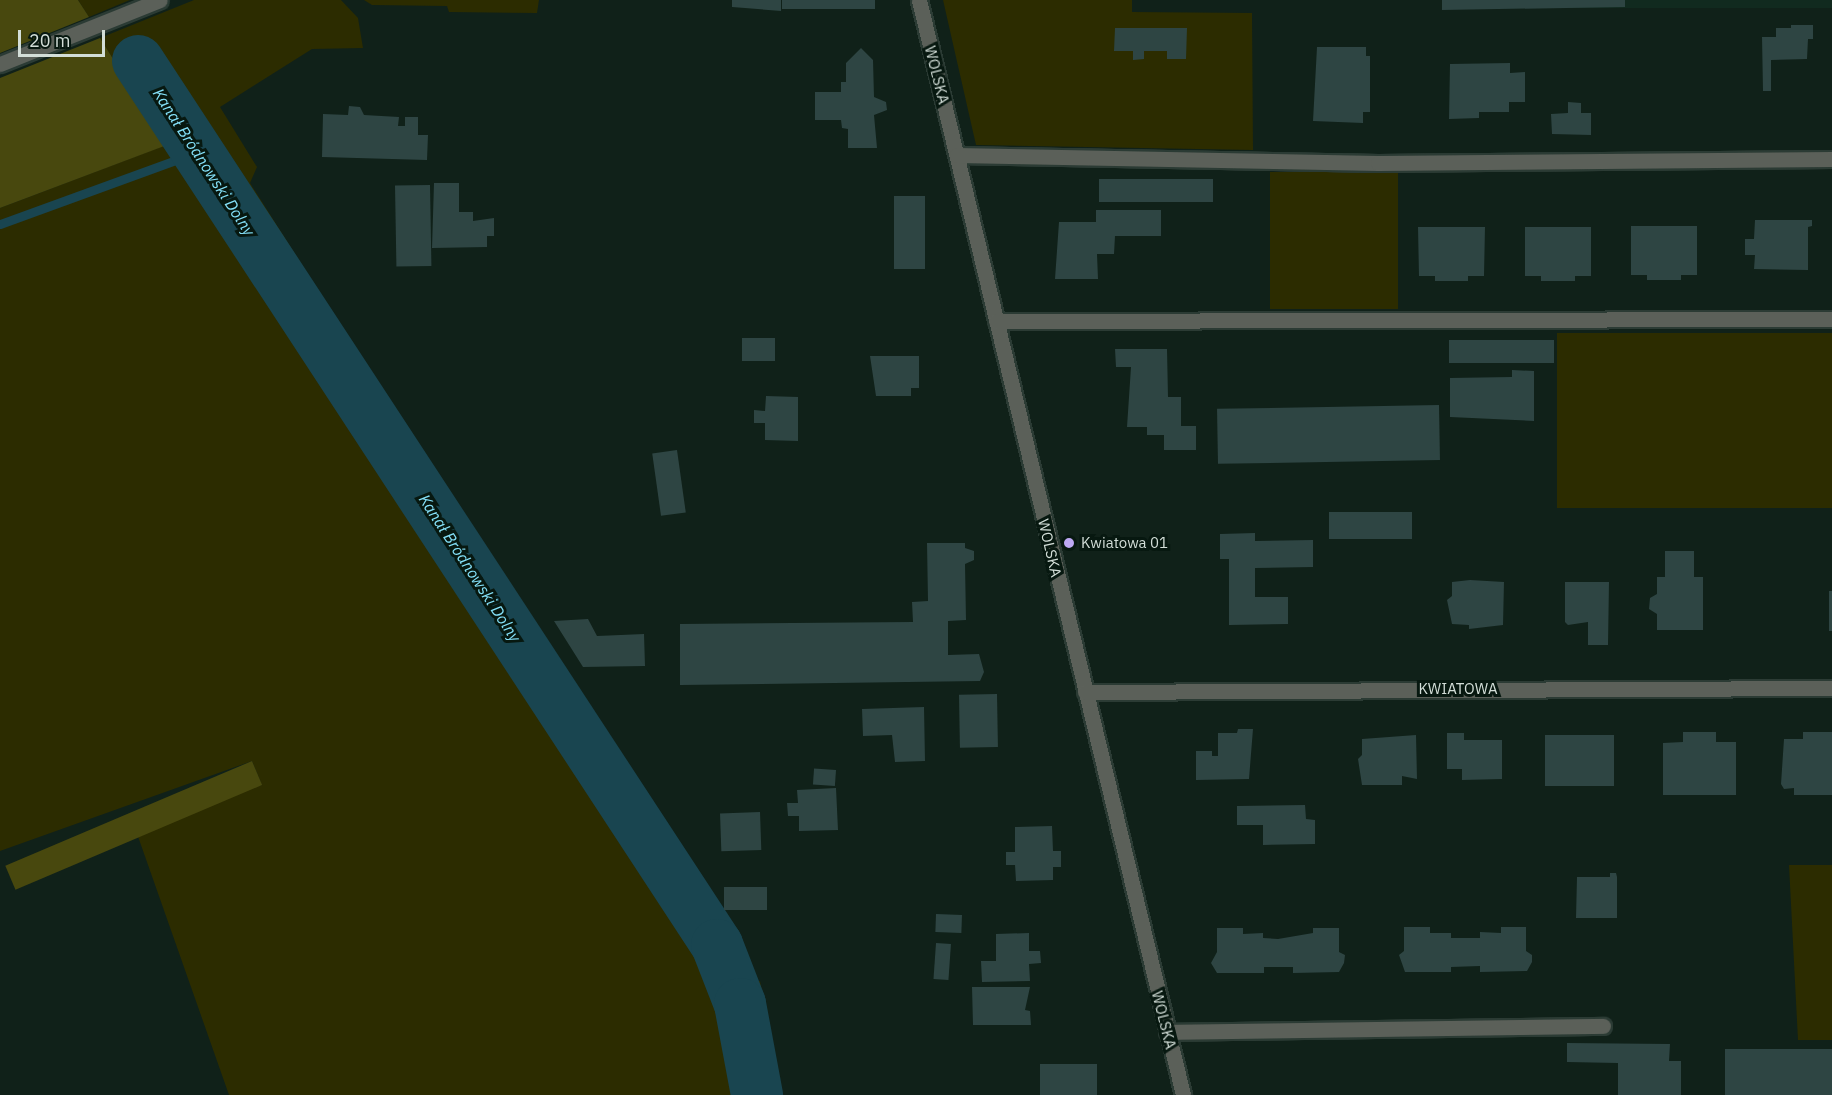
<!DOCTYPE html>
<meta charset="utf-8">
<style>
body{margin:0}
#map{position:relative;width:1832px;height:1095px;overflow:hidden;background:#102119;font-family:"IBM Plex Sans",sans-serif}
div>[style]{position:absolute}
.built>*{inset:0;background:#112a1f;transform-origin:0 0}
.green>*{inset:0;background:#2c2c00;transform-origin:0 0}
.forest>*{inset:0;background:#48480e;transform-origin:0 0}
.stream>*{height:9px;margin:-4.5px;padding:0 4.5px;transform-origin:4.5px;border-radius:4.5px;background:#194550}
.river>*{height:52px;margin:-26px;padding:0 26px;transform-origin:26px;border-radius:26px;background:#194550}
.building>*{inset:0;background:#2e4543;transform-origin:0 0}
.roads{filter:drop-shadow(2px 0 #2b3b34) drop-shadow(-2px 0 #2b3b34) drop-shadow(0 2px #2b3b34) drop-shadow(0 -2px #2b3b34)}
.minor>*{height:15px;margin:-7.5px;padding:0 7.5px;transform-origin:7.5px;border-radius:7.5px;background:#5b6059}
.dots>*{width:16px;height:16px;translate:-50% -50%;box-sizing:border-box;border:3px solid #071810;border-radius:50%}
span{translate:-50% -50%;white-space:nowrap;text-align:center;line-height:1.15;-webkit-text-stroke:6px #071810;paint-order:stroke}
.street-label{font-size:15px;color:#d3ded8}
.poi-label{font-size:15px;color:#d3ded8}
.left{translate:0 -50%;text-align:left}
.water-label{font-size:16px;color:#85e2fa;font-style:italic}
.scale{position:absolute;left:18px;top:30px;width:87px;height:27px;box-sizing:border-box;border:3px solid #d3ded8;border-top:0;padding-left:8px;font-size:18px;line-height:21px;white-space:nowrap;color:#d3ded8;-webkit-text-stroke:4px #071810;paint-order:stroke}
</style>
<div id="map">
<div class="built">
<div style="left:1532px;top:0;width:300px;height:8px"></div>
</div>
<div class="green">
<div style="clip-path:polygon(78px 0,130px 0,89px 17px)"></div>
<div style="clip-path:polygon(194px 0,341px 0,358px 18px,363px 48px,312px 49px,220px 107px,257px 167px,250px 183px,740px 954px,745px 981px,760px 981px,782px 1095px,229px 1095px,135px 828px,262px 785px,252px 761px,0 851px,0 208px,166px 145px,100px 38px)"></div>
<div style="clip-path:polygon(364px 0,539px 0,537px 13px,449px 12px,447px 6px,372px 5px)"></div>
<div style="clip-path:polygon(943px 0,1132px 0,1132px 12px,1252px 13px,1253px 150px,976px 145px)"></div>
<div style="left:1270px;top:172px;width:128px;height:137px"></div>
<div style="left:1557px;top:333px;width:275px;height:175px"></div>
<div style="clip-path:polygon(1789px 865px,1832px 865px,1832px 1040px,1798px 1040px)"></div>
</div>
<div class="forest">
<div style="clip-path:polygon(0 0,78px 0,89px 17px,0 53px)"></div>
<div style="clip-path:polygon(100px 38px,167px 145px,0 208px,0 78px)"></div>
<div style="left:252px;top:761px;width:26px;height:268px;rotate:67deg"></div>
</div>
<div class="stream">
<div style="left:0;top:224px;width:208px;rotate:-20deg"></div>
</div>
<div class="river">
<div style="left:138px;top:61px;width:1057px;rotate:56.78deg"></div>
<div style="left:717px;top:945px;width:63px;rotate:68.7deg"></div>
<div style="left:740px;top:1004px;width:93px;rotate:79.4deg"></div>
</div>
<div class="building">
<div style="clip-path:polygon(732px 0,781px 0,781px 11px,732px 7px)"></div>
<div style="left:782px;top:0;width:93px;height:9px"></div>
<div style="clip-path:polygon(1442px 0,1625px 0,1625px 7px,1442px 10px)"></div>
<div style="clip-path:polygon(1791px 25px,1813px 25px,1813px 39px,1808px 39px,1807px 59px,1771px 60px,1771px 91px,1763px 91px,1762px 37px,1776px 37px,1776px 28px,1791px 28px)"></div>
<div style="clip-path:polygon(1115px 28px,1187px 28px,1186px 59px,1167px 59px,1167px 51px,1144px 51px,1144px 59px,1133px 60px,1133px 51px,1114px 51px)"></div>
<div style="clip-path:polygon(1317px 47px,1366px 47px,1366px 56px,1370px 56px,1370px 112px,1363px 112px,1363px 123px,1313px 121px)"></div>
<div style="clip-path:polygon(861px 48px,873px 60px,874px 97px,886px 102px,887px 110px,874px 115px,877px 148px,848px 148px,848px 129px,842px 128px,841px 120px,815px 120px,815px 92px,841px 92px,841px 82px,846px 82px,846px 63px)"></div>
<div style="clip-path:polygon(1510px 63px,1510px 73px,1525px 72px,1525px 102px,1509px 102px,1509px 112px,1479px 112px,1479px 118px,1449px 119px,1450px 64px)"></div>
<div style="clip-path:polygon(1568px 102px,1581px 103px,1581px 113px,1591px 113px,1591px 135px,1552px 134px,1551px 114px,1568px 113px)"></div>
<div style="clip-path:polygon(349px 106px,360px 107px,364px 115px,399px 117px,398px 126px,405px 126px,405px 117px,418px 117px,418px 135px,428px 135px,427px 160px,322px 157px,323px 114px,348px 115px)"></div>
<div style="left:1213px;top:179px;width:23px;height:114px;rotate:90deg"></div>
<div style="clip-path:polygon(434px 183px,459px 183px,459px 212px,473px 212px,473px 221px,494px 218px,494px 236px,487px 236px,487px 247px,432px 248px)"></div>
<div style="left:430px;top:185px;width:81px;height:35px;rotate:89deg"></div>
<div style="left:894px;top:196px;width:31px;height:73px"></div>
<div style="clip-path:polygon(1096px 210px,1161px 210px,1161px 236px,1115px 236px,1114px 254px,1097px 254px,1098px 279px,1055px 279px,1059px 222px,1096px 222px)"></div>
<div style="clip-path:polygon(1755px 220px,1812px 220px,1812px 226px,1808px 227px,1808px 270px,1754px 269px,1755px 255px,1745px 255px,1745px 239px,1754px 239px)"></div>
<div style="clip-path:polygon(1631px 226px,1697px 226px,1697px 275px,1681px 275px,1681px 280px,1647px 280px,1647px 275px,1631px 275px)"></div>
<div style="clip-path:polygon(1418px 227px,1485px 227px,1484px 276px,1468px 276px,1468px 281px,1435px 281px,1435px 276px,1419px 276px)"></div>
<div style="clip-path:polygon(1525px 227px,1591px 227px,1591px 276px,1575px 276px,1575px 281px,1541px 281px,1541px 276px,1525px 276px)"></div>
<div style="left:742px;top:338px;width:33px;height:23px"></div>
<div style="left:1449px;top:340px;width:105px;height:23px"></div>
<div style="clip-path:polygon(1115px 349px,1167px 349px,1168px 397px,1181px 397px,1181px 426px,1196px 426px,1196px 450px,1164px 450px,1164px 435px,1147px 435px,1147px 427px,1127px 427px,1131px 367px,1116px 367px)"></div>
<div style="clip-path:polygon(870px 356px,919px 356px,919px 388px,911px 388px,911px 396px,876px 396px)"></div>
<div style="clip-path:polygon(1512px 370px,1534px 371px,1534px 421px,1450px 417px,1450px 378px,1512px 377px)"></div>
<div style="clip-path:polygon(766px 396px,798px 397px,798px 441px,765px 440px,765px 423px,754px 423px,754px 410px,765px 411px)"></div>
<div style="left:1439px;top:405px;width:55px;height:222px;rotate:89deg"></div>
<div style="left:677px;top:450px;width:63px;height:25px;rotate:82deg"></div>
<div style="left:1329px;top:512px;width:83px;height:27px"></div>
<div style="clip-path:polygon(1255px 533px,1255px 541px,1313px 540px,1313px 567px,1255px 568px,1255px 597px,1288px 597px,1288px 624px,1229px 625px,1229px 559px,1220px 559px,1220px 534px)"></div>
<div style="clip-path:polygon(927px 543px,965px 543px,965px 548px,974px 551px,974px 560px,965px 564px,966px 620px,948px 621px,948px 655px,979px 654px,984px 672px,980px 681px,680px 685px,680px 624px,913px 622px,912px 602px,928px 601px)"></div>
<div style="clip-path:polygon(1665px 551px,1694px 551px,1694px 577px,1703px 577px,1703px 630px,1657px 630px,1657px 614px,1649px 609px,1650px 598px,1657px 594px,1657px 577px,1665px 577px)"></div>
<div style="clip-path:polygon(1470px 580px,1504px 582px,1503px 625px,1469px 629px,1469px 625px,1452px 624px,1447px 600px,1452px 596px,1452px 582px)"></div>
<div style="clip-path:polygon(1565px 582px,1609px 582px,1608px 645px,1588px 645px,1588px 622px,1568px 625px,1565px 622px)"></div>
<div style="left:1829px;top:591px;width:3px;height:40px"></div>
<div style="clip-path:polygon(588px 619px,597px 636px,644px 634px,645px 666px,583px 667px,554px 621px)"></div>
<div style="left:997px;top:694px;width:53px;height:38px;rotate:89deg"></div>
<div style="clip-path:polygon(924px 707px,925px 761px,895px 762px,892px 735px,863px 736px,862px 709px)"></div>
<div style="clip-path:polygon(1238px 729px,1253px 729px,1249px 779px,1196px 780px,1196px 751px,1212px 751px,1212px 756px,1218px 756px,1218px 733px,1237px 733px)"></div>
<div style="clip-path:polygon(1683px 732px,1716px 732px,1716px 742px,1736px 742px,1736px 795px,1663px 795px,1663px 743px,1683px 742px)"></div>
<div style="clip-path:polygon(1803px 732px,1832px 732px,1832px 795px,1794px 795px,1794px 788px,1784px 789px,1781px 784px,1784px 739px,1803px 739px)"></div>
<div style="clip-path:polygon(1447px 733px,1464px 733px,1464px 740px,1502px 740px,1502px 779px,1462px 780px,1462px 769px,1447px 769px)"></div>
<div style="clip-path:polygon(1416px 735px,1417px 779px,1402px 776px,1402px 785px,1362px 785px,1358px 759px,1362px 755px,1362px 739px)"></div>
<div style="left:1545px;top:735px;width:69px;height:51px"></div>
<div style="left:836px;top:770px;width:16px;height:22px;rotate:94deg"></div>
<div style="clip-path:polygon(836px 788px,838px 830px,799px 831px,799px 816px,788px 816px,787px 803px,798px 803px,797px 790px)"></div>
<div style="clip-path:polygon(1305px 805px,1306px 819px,1315px 820px,1315px 844px,1263px 845px,1263px 825px,1237px 825px,1237px 806px)"></div>
<div style="left:760px;top:812px;width:38px;height:40px;rotate:88deg"></div>
<div style="clip-path:polygon(1052px 826px,1053px 851px,1061px 851px,1061px 867px,1053px 867px,1053px 880px,1016px 881px,1015px 865px,1006px 865px,1006px 852px,1015px 852px,1015px 827px)"></div>
<div style="clip-path:polygon(1610px 873px,1616px 873px,1617px 877px,1617px 918px,1576px 918px,1577px 877px,1610px 877px)"></div>
<div style="left:724px;top:887px;width:43px;height:23px"></div>
<div style="left:936px;top:914px;width:26px;height:18px;rotate:2deg"></div>
<div style="clip-path:polygon(1404px 927px,1430px 927px,1430px 933px,1451px 933px,1451px 938px,1480px 938px,1480px 932px,1501px 933px,1501px 927px,1526px 927px,1526px 951px,1532px 955px,1532px 962px,1527px 971px,1480px 972px,1480px 966px,1451px 967px,1451px 972px,1405px 972px,1399px 955px,1404px 951px)"></div>
<div style="clip-path:polygon(1217px 928px,1243px 928px,1243px 934px,1263px 933px,1263px 938px,1278px 939px,1313px 933px,1313px 928px,1339px 928px,1339px 952px,1345px 955px,1344px 963px,1339px 972px,1293px 973px,1293px 967px,1264px 967px,1264px 973px,1217px 973px,1211px 963px,1217px 952px)"></div>
<div style="clip-path:polygon(1029px 933px,1029px 951px,1040px 951px,1041px 963px,1029px 964px,1030px 981px,982px 982px,981px 961px,996px 961px,996px 934px)"></div>
<div style="left:936px;top:943px;width:15px;height:36px;rotate:4deg"></div>
<div style="clip-path:polygon(972px 987px,1030px 987px,1025px 1010px,1030px 1011px,1031px 1025px,973px 1025px)"></div>
<div style="clip-path:polygon(1567px 1043px,1670px 1044px,1669px 1061px,1681px 1061px,1681px 1095px,1618px 1095px,1618px 1063px,1567px 1062px)"></div>
<div style="left:1832px;top:1049px;width:46px;height:107px;rotate:90deg"></div>
<div style="left:1040px;top:1064px;width:57px;height:31px"></div>
</div>
<div class="roads">
<div class="minor">
<div style="left:919px;top:0;width:1126px;rotate:76.44deg"></div>
<div style="left:0;top:64px;width:172px;rotate:-21.8deg"></div>
<div style="left:957px;top:155px;width:421px;rotate:1.1deg"></div>
<div style="left:1378px;top:163px;width:454px;rotate:-0.5deg"></div>
<div style="left:996px;top:321px;width:836px;rotate:-0.14deg"></div>
<div style="left:1085px;top:692px;width:747px;rotate:-0.31deg"></div>
<div style="left:1167px;top:1032px;width:436px;rotate:-0.8deg"></div>
</div>
</div>
<div class="dots">
<div style="left:1069px;top:543px;background:#bea9f4"></div>
</div>
<div class="street-label">
<span style="left:937px;top:75px;rotate:76deg">WOLSKA</span>
<span style="left:1050px;top:548px;rotate:77deg">WOLSKA</span>
<span style="left:1458px;top:689px">KWIATOWA</span>
<span style="left:1164px;top:1020px;rotate:76deg">WOLSKA</span>
</div>
<div class="poi-label">
<span class="left" style="left:1081px;top:543px">Kwiatowa 01</span>
</div>
<div class="water-label">
<span style="left:204px;top:162px;rotate:57deg">Kanał Bródnowski Dolny</span>
<span style="left:470px;top:568px;rotate:57deg">Kanał Bródnowski Dolny</span>
</div>
<div class="scale">20 m</div>
</div>
